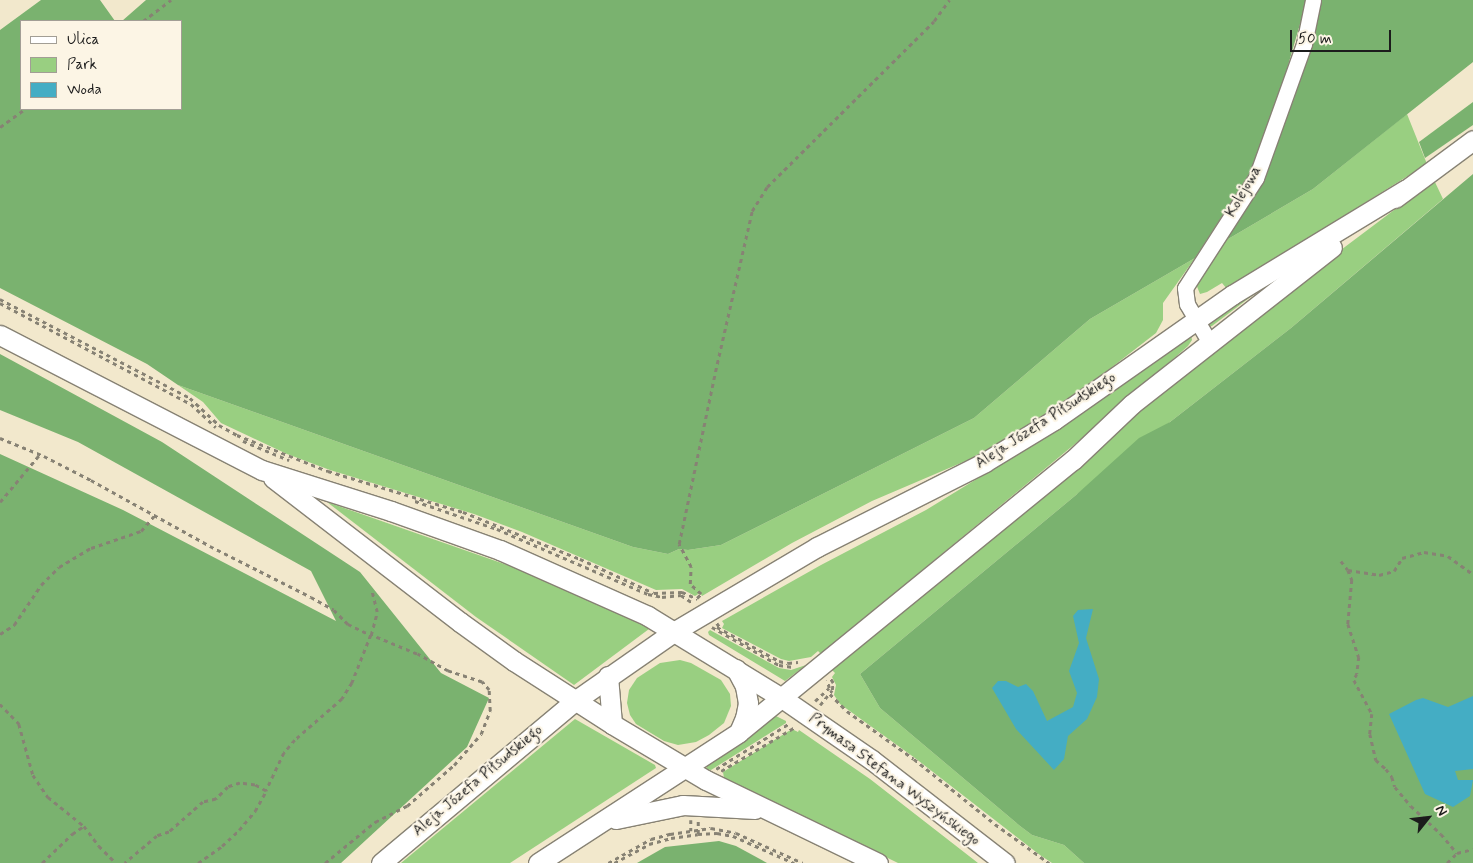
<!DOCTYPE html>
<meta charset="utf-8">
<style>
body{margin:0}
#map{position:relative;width:1473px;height:863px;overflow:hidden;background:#f2e8cc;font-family:Mynerve,sans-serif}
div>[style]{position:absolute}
.green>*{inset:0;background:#99cf81}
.forest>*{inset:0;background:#7ab26f}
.water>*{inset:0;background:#44adc4}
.path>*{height:2.5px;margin-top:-1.25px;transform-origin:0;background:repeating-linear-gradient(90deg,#878274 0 4px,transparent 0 8px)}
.roads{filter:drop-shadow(1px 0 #878274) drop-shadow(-1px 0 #878274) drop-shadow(0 1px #878274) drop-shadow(0 -1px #878274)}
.minor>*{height:15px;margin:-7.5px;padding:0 7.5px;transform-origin:7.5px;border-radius:7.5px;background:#fff}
.major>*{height:19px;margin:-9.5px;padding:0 9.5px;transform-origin:9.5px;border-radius:9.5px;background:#fff}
span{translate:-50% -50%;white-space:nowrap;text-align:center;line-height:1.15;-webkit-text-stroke:4.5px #fcf5e5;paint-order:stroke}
.street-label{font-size:15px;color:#1c1c1c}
.legend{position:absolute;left:20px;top:20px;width:162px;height:90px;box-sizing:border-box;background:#fcf5e5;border:1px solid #a29e95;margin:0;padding:6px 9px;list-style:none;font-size:15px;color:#1c1c1c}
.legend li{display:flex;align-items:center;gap:10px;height:25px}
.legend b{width:25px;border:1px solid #a29e95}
.north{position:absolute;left:1403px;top:793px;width:50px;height:50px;-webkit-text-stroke:4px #fcf5e5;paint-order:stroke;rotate:61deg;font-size:14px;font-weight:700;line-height:20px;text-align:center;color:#1c1c1c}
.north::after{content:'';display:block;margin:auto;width:18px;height:22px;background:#1c1c1c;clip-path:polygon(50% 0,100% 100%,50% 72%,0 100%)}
.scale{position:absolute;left:1290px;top:30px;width:101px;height:22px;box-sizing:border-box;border:2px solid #1c1c1c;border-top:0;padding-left:6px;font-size:15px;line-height:18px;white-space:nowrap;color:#1c1c1c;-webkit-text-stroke:4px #fcf5e5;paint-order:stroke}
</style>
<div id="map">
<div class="green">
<div style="clip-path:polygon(1407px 114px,1427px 164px,1227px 289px,1222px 283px,1207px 292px,1200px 294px,1196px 284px,1223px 242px,1313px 189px)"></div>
<div style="clip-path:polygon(1434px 180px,1443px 199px,1291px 328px,1076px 495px,860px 674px,880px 708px,1020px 826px,1032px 835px,1064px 845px,1084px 863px,1052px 863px,1040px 855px,915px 758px,840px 704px,834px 695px,836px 685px,832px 677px,835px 673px,831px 669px,834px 665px,1156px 394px,1273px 301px)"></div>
<div style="clip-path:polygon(1195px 258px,1163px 303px,1163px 320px,1156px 333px,1076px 395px,982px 454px,872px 501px,792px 543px,702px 596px,700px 593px,695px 596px,682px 589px,656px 590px,522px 532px,474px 514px,330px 470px,287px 454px,221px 423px,203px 402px,178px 385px,633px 547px,668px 554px,679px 549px,688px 550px,721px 545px,974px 418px,1090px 319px)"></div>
<div style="clip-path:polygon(1265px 286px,1212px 326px,1209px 327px,1204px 320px)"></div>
<div style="clip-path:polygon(1191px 334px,1192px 340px,1188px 346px,1099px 424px,821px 654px,818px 651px,811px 657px,789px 661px,781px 659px,722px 628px,724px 624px,722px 621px,821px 565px,926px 510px,1052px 433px)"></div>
<div style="clip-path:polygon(327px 502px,513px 567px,565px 588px,648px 626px,649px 629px,574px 685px,476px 617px)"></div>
<div style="clip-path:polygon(710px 630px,779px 668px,791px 670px,806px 665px,785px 681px,709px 635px,708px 632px)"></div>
<div style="clip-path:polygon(680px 660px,691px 663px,721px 680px,730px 694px,731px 706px,724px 723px,709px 735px,696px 742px,678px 745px,664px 741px,636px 724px,630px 715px,627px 703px,629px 690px,637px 678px,660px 663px)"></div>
<div style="clip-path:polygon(776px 716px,786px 721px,786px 723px,711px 770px,706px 769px,707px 766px,740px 745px)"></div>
<div style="clip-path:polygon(575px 719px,655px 765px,656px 768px,510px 863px,401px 863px)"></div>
<div style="clip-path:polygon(792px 729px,798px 732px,799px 730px,870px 779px,978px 863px,898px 863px,724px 778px,723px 772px)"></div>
</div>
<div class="forest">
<div style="clip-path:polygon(41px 0,100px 0,115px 21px,21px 21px,21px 109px,181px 109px,181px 21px,122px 21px,146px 0,1307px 0,1280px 93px,1250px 173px,1195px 258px,1090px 319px,974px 418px,721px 545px,688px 550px,679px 549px,668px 554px,633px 547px,178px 385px,147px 364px,0 288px,0 30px)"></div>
<div style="clip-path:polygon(1321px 0,1473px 0,1473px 62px,1313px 189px,1223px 242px,1262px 180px,1294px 99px,1315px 31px)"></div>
<div style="clip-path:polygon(1473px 102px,1473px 125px,1425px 158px,1419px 142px)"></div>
<div style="clip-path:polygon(1473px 174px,1473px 863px,1084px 863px,1064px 845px,1032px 835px,1020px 826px,880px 708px,860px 674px,1076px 495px,1139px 438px,1170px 422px,1291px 328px)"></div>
<div style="clip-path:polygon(0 354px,162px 442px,360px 572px,441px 673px,489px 698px,467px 747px,341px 863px,0 863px,0 454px,123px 510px,336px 621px,311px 571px,78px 442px,0 410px)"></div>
<div style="clip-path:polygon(719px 841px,736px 846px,767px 863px,637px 863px,665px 847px)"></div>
</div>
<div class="water">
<div style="clip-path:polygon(1093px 609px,1086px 638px,1099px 679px,1097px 697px,1087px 719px,1068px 736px,1064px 759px,1054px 770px,1016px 729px,992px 688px,998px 681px,1006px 681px,1018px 687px,1026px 684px,1033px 691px,1047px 721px,1073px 707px,1077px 693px,1069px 671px,1079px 643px,1073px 616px,1078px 610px)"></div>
<div style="clip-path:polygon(1473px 696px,1473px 769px,1455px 771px,1458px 780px,1473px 780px,1470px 796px,1453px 807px,1425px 794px,1389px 714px,1416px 700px,1423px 698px,1448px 707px)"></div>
</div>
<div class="path">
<div style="left:143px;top:21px;width:35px;rotate:-37deg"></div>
<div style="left:0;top:127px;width:31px;rotate:-36deg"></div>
<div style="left:0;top:299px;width:214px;rotate:27.5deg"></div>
<div style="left:190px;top:398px;width:40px;rotate:43deg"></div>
<div style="left:219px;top:425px;width:21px;rotate:29deg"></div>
<div style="left:237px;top:435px;width:98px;rotate:21.6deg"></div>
<div style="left:328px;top:471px;width:141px;rotate:16.9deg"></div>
<div style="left:463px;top:512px;width:126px;rotate:21.9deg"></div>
<div style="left:580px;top:559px;width:81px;rotate:24.7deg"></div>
<div style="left:654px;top:593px;width:28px;rotate:-2deg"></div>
<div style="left:682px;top:592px;width:17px;rotate:24deg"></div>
<div style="left:0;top:303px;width:216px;rotate:27.9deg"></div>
<div style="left:191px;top:404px;width:34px;rotate:43deg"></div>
<div style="left:0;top:438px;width:48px;rotate:22.2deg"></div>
<div style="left:44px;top:456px;width:53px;rotate:27.1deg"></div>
<div style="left:91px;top:480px;width:136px;rotate:29deg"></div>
<div style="left:210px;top:546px;width:113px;rotate:26.8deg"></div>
<div style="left:311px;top:597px;width:26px;rotate:29deg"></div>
<div style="left:334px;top:610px;width:20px;rotate:45deg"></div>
<div style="left:348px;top:624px;width:25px;rotate:26deg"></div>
<div style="left:371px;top:635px;width:52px;rotate:111.6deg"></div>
<div style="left:352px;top:683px;width:19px;rotate:122deg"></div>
<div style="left:342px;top:699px;width:62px;rotate:138.9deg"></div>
<div style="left:295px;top:740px;width:17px;rotate:130deg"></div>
<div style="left:284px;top:753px;width:42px;rotate:115.3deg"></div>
<div style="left:266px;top:791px;width:13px;rotate:-151deg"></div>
<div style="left:255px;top:785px;width:15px;rotate:-172deg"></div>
<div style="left:240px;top:783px;width:13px;rotate:162deg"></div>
<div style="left:228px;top:787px;width:17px;rotate:135deg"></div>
<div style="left:216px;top:799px;width:13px;rotate:167deg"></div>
<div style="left:203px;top:802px;width:45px;rotate:138.6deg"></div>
<div style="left:169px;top:832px;width:13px;rotate:162deg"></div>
<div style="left:157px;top:836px;width:42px;rotate:139.8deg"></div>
<div style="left:243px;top:441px;width:50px;rotate:22.4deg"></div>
<div style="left:415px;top:501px;width:87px;rotate:18.9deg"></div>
<div style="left:497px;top:529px;width:164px;rotate:23.3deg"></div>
<div style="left:648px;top:594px;width:14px;rotate:12deg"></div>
<div style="left:662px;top:597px;width:19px;rotate:-6deg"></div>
<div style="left:681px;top:595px;width:14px;rotate:34deg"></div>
<div style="left:0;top:502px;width:62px;rotate:-50.2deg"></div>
<div style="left:1341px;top:561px;width:11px;rotate:52deg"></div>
<div style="left:1348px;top:570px;width:31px;rotate:9deg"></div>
<div style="left:1379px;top:575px;width:16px;rotate:-15deg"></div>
<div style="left:1394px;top:571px;width:15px;rotate:-58deg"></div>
<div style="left:1402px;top:558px;width:23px;rotate:-15deg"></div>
<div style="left:1424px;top:552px;width:24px;rotate:9deg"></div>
<div style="left:1448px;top:556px;width:31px;rotate:36deg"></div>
<div style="left:1348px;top:570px;width:11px;rotate:68deg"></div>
<div style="left:1352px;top:580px;width:44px;rotate:95.2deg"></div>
<div style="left:1348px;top:624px;width:35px;rotate:72deg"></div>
<div style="left:1359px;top:657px;width:17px;rotate:97deg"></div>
<div style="left:1357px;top:674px;width:7px;rotate:117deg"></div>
<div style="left:1354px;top:680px;width:38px;rotate:62deg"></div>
<div style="left:1372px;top:714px;width:20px;rotate:96deg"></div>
<div style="left:1370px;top:734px;width:27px;rotate:77deg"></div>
<div style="left:1376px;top:760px;width:13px;rotate:42deg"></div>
<div style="left:1386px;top:769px;width:10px;rotate:53deg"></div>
<div style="left:1392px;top:777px;width:10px;rotate:73deg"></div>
<div style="left:1395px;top:787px;width:25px;rotate:50deg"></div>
<div style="left:1411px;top:806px;width:41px;rotate:43deg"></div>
<div style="left:1441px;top:834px;width:25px;rotate:50deg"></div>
<div style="left:1457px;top:853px;width:16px;rotate:-14deg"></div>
<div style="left:697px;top:598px;width:6px;rotate:-45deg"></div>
<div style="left:701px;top:594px;width:15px;rotate:-138deg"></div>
<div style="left:690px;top:584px;width:17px;rotate:-87deg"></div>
<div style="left:691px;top:567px;width:26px;rotate:-118deg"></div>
<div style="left:679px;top:544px;width:184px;rotate:-78.1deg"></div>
<div style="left:717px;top:364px;width:157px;rotate:-77.1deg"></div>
<div style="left:752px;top:211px;width:28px;rotate:-58deg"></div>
<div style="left:767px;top:187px;width:235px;rotate:-44.8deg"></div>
<div style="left:934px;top:21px;width:26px;rotate:-54deg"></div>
<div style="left:717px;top:623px;width:4px;rotate:56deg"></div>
<div style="left:719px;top:626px;width:2px;rotate:153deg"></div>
<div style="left:717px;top:627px;width:71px;rotate:28.7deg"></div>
<div style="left:779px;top:661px;width:9px;rotate:13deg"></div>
<div style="left:788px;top:663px;width:10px;rotate:-6deg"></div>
<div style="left:712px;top:627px;width:77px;rotate:29.6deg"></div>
<div style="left:779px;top:665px;width:14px;rotate:8deg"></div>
<div style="left:0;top:634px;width:17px;rotate:-33deg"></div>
<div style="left:14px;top:625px;width:48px;rotate:-56deg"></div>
<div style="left:41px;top:585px;width:25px;rotate:-45deg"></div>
<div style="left:59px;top:567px;width:37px;rotate:-31deg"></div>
<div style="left:91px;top:548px;width:53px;rotate:-18.8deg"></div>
<div style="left:141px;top:531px;width:21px;rotate:-49deg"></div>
<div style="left:830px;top:694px;width:24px;rotate:45deg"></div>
<div style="left:847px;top:711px;width:82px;rotate:35.6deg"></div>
<div style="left:914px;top:759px;width:104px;rotate:38.7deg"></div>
<div style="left:995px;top:824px;width:67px;rotate:35.8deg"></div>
<div style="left:815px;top:701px;width:19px;rotate:-43deg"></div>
<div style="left:829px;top:688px;width:8px;rotate:-104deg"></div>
<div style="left:0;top:704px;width:28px;rotate:46deg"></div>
<div style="left:19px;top:724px;width:53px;rotate:74.6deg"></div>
<div style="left:33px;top:775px;width:27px;rotate:56deg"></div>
<div style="left:48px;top:797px;width:46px;rotate:38.9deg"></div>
<div style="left:84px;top:826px;width:25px;rotate:53deg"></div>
<div style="left:99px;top:846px;width:24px;rotate:45deg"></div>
<div style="left:820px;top:705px;width:19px;rotate:-51deg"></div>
<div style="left:832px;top:690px;width:7px;rotate:-82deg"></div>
<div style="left:833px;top:683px;width:6px;rotate:-121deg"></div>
<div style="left:716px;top:769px;width:87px;rotate:-31.9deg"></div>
<div style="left:721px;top:771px;width:86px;rotate:-30.7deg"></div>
<div style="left:691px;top:820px;width:11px;rotate:90deg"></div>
<div style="left:698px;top:834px;width:19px;rotate:-3deg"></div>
<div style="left:717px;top:833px;width:16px;rotate:11deg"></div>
<div style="left:733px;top:836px;width:67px;rotate:23.9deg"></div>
<div style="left:42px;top:863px;width:42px;rotate:-44deg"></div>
<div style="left:72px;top:834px;width:14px;rotate:-34deg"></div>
<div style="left:198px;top:863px;width:29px;rotate:-35deg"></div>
<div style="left:222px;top:846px;width:23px;rotate:-43deg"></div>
<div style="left:239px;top:830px;width:25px;rotate:-50deg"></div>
<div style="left:255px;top:811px;width:23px;rotate:-61deg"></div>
<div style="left:325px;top:863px;width:65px;rotate:-39.4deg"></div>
<div style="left:375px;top:822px;width:36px;rotate:-27deg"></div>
<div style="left:407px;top:806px;width:62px;rotate:-41.1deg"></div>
<div style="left:454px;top:765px;width:41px;rotate:-48.9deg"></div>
<div style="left:481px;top:734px;width:25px;rotate:-69deg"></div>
<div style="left:490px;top:711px;width:21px;rotate:-93deg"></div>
<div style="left:489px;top:690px;width:11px;rotate:-131deg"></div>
<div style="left:482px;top:682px;width:36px;rotate:-162deg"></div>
<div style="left:448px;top:671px;width:35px;rotate:-151deg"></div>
<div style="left:417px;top:654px;width:50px;rotate:-157.6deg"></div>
<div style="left:371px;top:635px;width:24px;rotate:-75deg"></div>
<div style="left:377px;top:612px;width:21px;rotate:-104deg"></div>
<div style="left:608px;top:863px;width:49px;rotate:-29.2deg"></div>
<div style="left:651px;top:839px;width:20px;rotate:-15deg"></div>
<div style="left:670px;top:834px;width:41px;rotate:-8.3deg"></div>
<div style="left:711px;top:828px;width:25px;rotate:11deg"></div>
<div style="left:736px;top:833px;width:73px;rotate:24.1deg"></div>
<div style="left:614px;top:863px;width:40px;rotate:-28deg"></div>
<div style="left:649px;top:844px;width:23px;rotate:-15deg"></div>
<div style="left:671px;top:838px;width:27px;rotate:-8deg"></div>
<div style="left:698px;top:834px;width:14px;rotate:-90deg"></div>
<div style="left:1447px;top:863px;width:14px;rotate:-45deg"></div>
</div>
<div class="roads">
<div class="minor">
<div style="left:1210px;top:343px;width:45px;rotate:-120.5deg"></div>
<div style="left:1187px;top:304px;width:16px;rotate:-97deg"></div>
<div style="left:1185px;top:288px;width:131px;rotate:-57.2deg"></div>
<div style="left:1256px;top:178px;width:142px;rotate:-70.3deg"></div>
<div style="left:1304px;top:44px;width:45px;rotate:-78.4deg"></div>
</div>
<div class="major">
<div style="left:1395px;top:198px;width:97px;rotate:-36.6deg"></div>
<div style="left:0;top:335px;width:295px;rotate:27.3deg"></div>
<div style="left:262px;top:470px;width:135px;rotate:17.6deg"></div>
<div style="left:391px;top:511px;width:116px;rotate:19.7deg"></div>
<div style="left:500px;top:550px;width:162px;rotate:24deg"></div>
<div style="left:648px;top:616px;width:157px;rotate:31.5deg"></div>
<div style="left:782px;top:698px;width:109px;rotate:34.6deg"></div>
<div style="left:872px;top:760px;width:168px;rotate:37.8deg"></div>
<div style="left:273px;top:478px;width:236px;rotate:37.6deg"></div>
<div style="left:460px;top:622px;width:67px;rotate:35.8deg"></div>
<div style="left:514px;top:661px;width:117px;rotate:32.7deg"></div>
<div style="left:612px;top:724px;width:109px;rotate:30.8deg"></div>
<div style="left:706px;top:780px;width:191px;rotate:25.8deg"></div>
<div style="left:736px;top:669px;width:19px;rotate:62deg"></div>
<div style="left:745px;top:686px;width:17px;rotate:80deg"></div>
<div style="left:748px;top:703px;width:15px;rotate:101deg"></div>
<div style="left:745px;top:718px;width:15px;rotate:113deg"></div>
<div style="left:608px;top:676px;width:48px;rotate:85.2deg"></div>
<div style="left:616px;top:819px;width:68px;rotate:-11.8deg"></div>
<div style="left:683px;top:805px;width:72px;rotate:3.2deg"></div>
<div style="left:381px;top:863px;width:254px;rotate:-39.9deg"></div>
<div style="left:576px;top:700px;width:121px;rotate:-34.9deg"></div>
<div style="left:675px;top:631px;width:165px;rotate:-30.6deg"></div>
<div style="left:817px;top:547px;width:188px;rotate:-26.8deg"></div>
<div style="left:985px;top:462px;width:81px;rotate:-31.3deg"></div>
<div style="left:1054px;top:420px;width:218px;rotate:-35.1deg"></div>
<div style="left:1232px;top:295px;width:202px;rotate:-31.3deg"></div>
<div style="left:538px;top:863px;width:239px;rotate:-33deg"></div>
<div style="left:738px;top:733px;width:432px;rotate:-39.2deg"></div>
<div style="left:1073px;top:460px;width:81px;rotate:-43.5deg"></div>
<div style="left:1132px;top:404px;width:254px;rotate:-38.1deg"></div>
</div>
</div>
<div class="street-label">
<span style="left:1244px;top:192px;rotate:-60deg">Kolejowa</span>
<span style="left:1046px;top:421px;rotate:-33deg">Aleja Józefa Piłsudskiego</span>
<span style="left:894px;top:780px;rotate:37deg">Prymasa Stefana Wyszyńskiego</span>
<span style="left:478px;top:781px;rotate:-40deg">Aleja Józefa Piłsudskiego</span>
</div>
<ul class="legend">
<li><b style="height:6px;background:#fff"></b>Ulica</li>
<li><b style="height:14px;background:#99cf81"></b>Park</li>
<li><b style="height:14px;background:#44adc4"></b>Woda</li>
</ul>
<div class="north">N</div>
<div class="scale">50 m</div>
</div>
